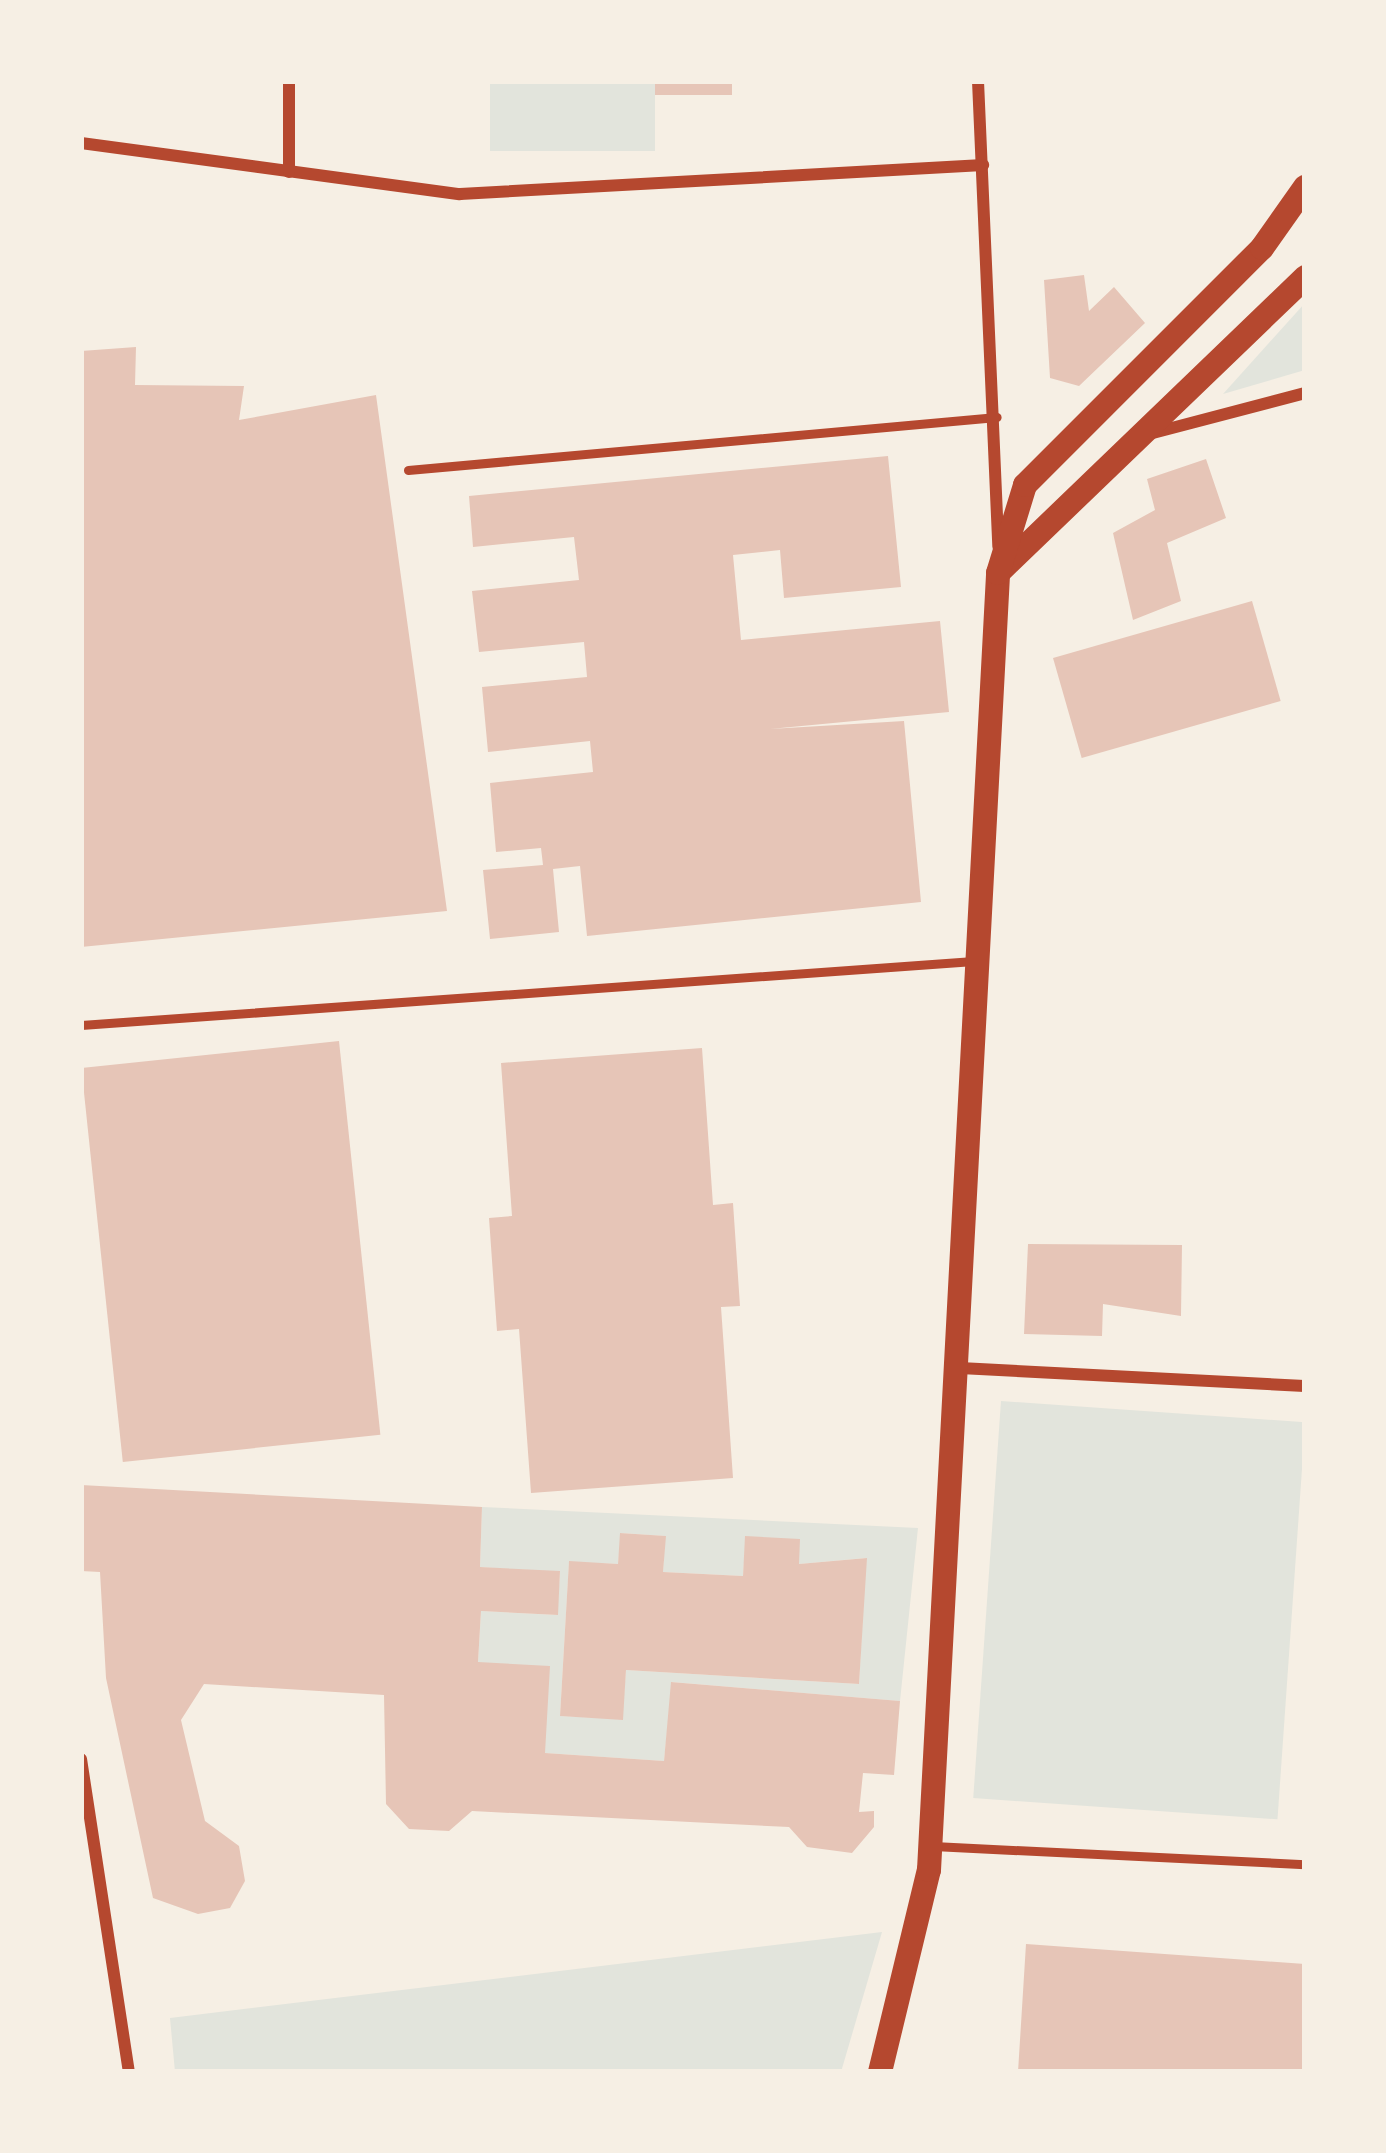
<!DOCTYPE html>
<style>
body{margin:0}
#map{position:relative;width:1386px;height:2153px;overflow:hidden;background:#f6efe4;font-family:Overpass,sans-serif}
div>[style]{position:absolute}
.green>*{inset:0;background:#e2e4dc;transform-origin:0 0}
.building>*{inset:0;background:#e6c5b7;transform-origin:0 0}
.service>*{height:9px;margin:-4.5px;padding:0 4.5px;transform-origin:4.5px;border-radius:4.5px;background:#b5482f}
.minor>*{height:12px;margin:-6px;padding:0 6px;transform-origin:6px;border-radius:6px;background:#b5482f}
.secondary>*{height:24px;margin:-12px;padding:0 12px;transform-origin:12px;border-radius:12px;background:#b5482f}
span{translate:-50% -50%;white-space:nowrap;text-align:center;line-height:1.15;-webkit-text-stroke:9px #f6efe4;paint-order:stroke}
.frame{position:absolute;inset:0;border:84px solid #f6efe4;pointer-events:none}
</style>
<div id="map">
<div class="green">
<div style="left:490px;top:81px;width:165px;height:70px"></div>
<div style="clip-path:polygon(1305px 303px,1305px 370px,1223px 394px)"></div>
<div style="left:1001px;top:1401px;width:305px;height:398px;rotate:4deg"></div>
<div style="clip-path:polygon(evenodd,482px 1507px,918px 1528px,900px 1701px,672px 1682px,664px 1761px,545px 1753px,478px 1662px,481px 1611px,557px 1615px,560px 1572px,480px 1567px,482px 1507px,621px 1533px,665px 1536px,663px 1572px,743px 1576px,746px 1536px,799px 1564px,866px 1558px,859px 1684px,626px 1670px,622px 1719px,560px 1716px,569px 1562px,618px 1564px,621px 1533px)"></div>
<div style="clip-path:polygon(882px 1932px,841px 2072px,175px 2072px,170px 2018px)"></div>
</div>
<div class="building">
<div style="left:655px;top:81px;width:77px;height:14px"></div>
<div style="clip-path:polygon(1084px 275px,1089px 311px,1114px 287px,1145px 323px,1079px 386px,1050px 378px,1044px 280px)"></div>
<div style="clip-path:polygon(136px 347px,135px 385px,244px 386px,239px 420px,376px 395px,447px 911px,81px 947px,81px 351px)"></div>
<div style="clip-path:polygon(888px 456px,901px 587px,784px 598px,780px 550px,733px 555px,741px 640px,940px 621px,949px 712px,770px 729px,904px 721px,921px 902px,587px 936px,580px 866px,553px 869px,559px 932px,490px 939px,483px 870px,543px 865px,541px 848px,496px 852px,490px 783px,593px 772px,590px 741px,488px 752px,482px 687px,587px 677px,584px 642px,479px 652px,472px 591px,579px 580px,574px 537px,473px 547px,469px 496px)"></div>
<div style="clip-path:polygon(1206px 459px,1226px 518px,1167px 543px,1181px 601px,1133px 620px,1113px 533px,1155px 510px,1147px 479px)"></div>
<div style="left:1252px;top:601px;width:104px;height:207px;rotate:74deg"></div>
<div style="left:339px;top:1041px;width:396px;height:259px;rotate:84deg"></div>
<div style="clip-path:polygon(702px 1048px,713px 1205px,733px 1203px,740px 1306px,721px 1307px,733px 1478px,531px 1493px,519px 1329px,497px 1331px,489px 1218px,512px 1216px,501px 1063px)"></div>
<div style="clip-path:polygon(1028px 1244px,1182px 1245px,1181px 1316px,1103px 1304px,1102px 1336px,1024px 1334px)"></div>
<div style="clip-path:polygon(81px 1485px,482px 1507px,480px 1567px,560px 1571px,558px 1615px,481px 1611px,478px 1662px,550px 1666px,545px 1753px,664px 1761px,671px 1682px,900px 1701px,894px 1775px,863px 1773px,859px 1812px,874px 1811px,874px 1827px,852px 1853px,807px 1847px,789px 1827px,472px 1811px,449px 1831px,409px 1829px,386px 1804px,384px 1695px,204px 1684px,181px 1720px,205px 1821px,239px 1846px,245px 1881px,230px 1908px,198px 1914px,153px 1898px,106px 1678px,100px 1572px,81px 1571px)"></div>
<div style="clip-path:polygon(620px 1533px,666px 1536px,663px 1572px,743px 1576px,745px 1536px,800px 1539px,799px 1564px,867px 1558px,859px 1684px,626px 1670px,623px 1720px,560px 1716px,569px 1561px,618px 1564px)"></div>
<div style="clip-path:polygon(1026px 1944px,1305px 1964px,1305px 2072px,1018px 2072px)"></div>
</div>
<div class="service">
<div style="left:408px;top:470px;width:591px;rotate:-5.14deg"></div>
<div style="left:81px;top:1025px;width:895px;rotate:-4.1deg"></div>
<div style="left:933px;top:1846px;width:372px;rotate:2.8deg"></div>
</div>
<div class="minor">
<div style="left:978px;top:81px;width:466px;rotate:87.5deg"></div>
<div style="left:81px;top:143px;width:382px;rotate:7.7deg"></div>
<div style="left:460px;top:194px;width:524px;rotate:-3.17deg"></div>
<div style="left:289px;top:172px;width:91px;rotate:-90deg"></div>
<div style="left:1149px;top:434px;width:161px;rotate:-14.7deg"></div>
<div style="left:960px;top:1368px;width:345px;rotate:3deg"></div>
<div style="left:81px;top:1759px;width:317px;rotate:81.3deg"></div>
</div>
<div class="secondary">
<div style="left:1000px;top:571px;width:424px;rotate:-43.9deg"></div>
<div style="left:880px;top:2072px;width:208px;rotate:-76.4deg"></div>
<div style="left:929px;top:1870px;width:1299px;rotate:-86.95deg"></div>
<div style="left:998px;top:573px;width:92px;rotate:-72.9deg"></div>
<div style="left:1025px;top:485px;width:335px;rotate:-45deg"></div>
<div style="left:1262px;top:248px;width:75px;rotate:-54.8deg"></div>
</div>
<div class="frame"></div>
</div>
